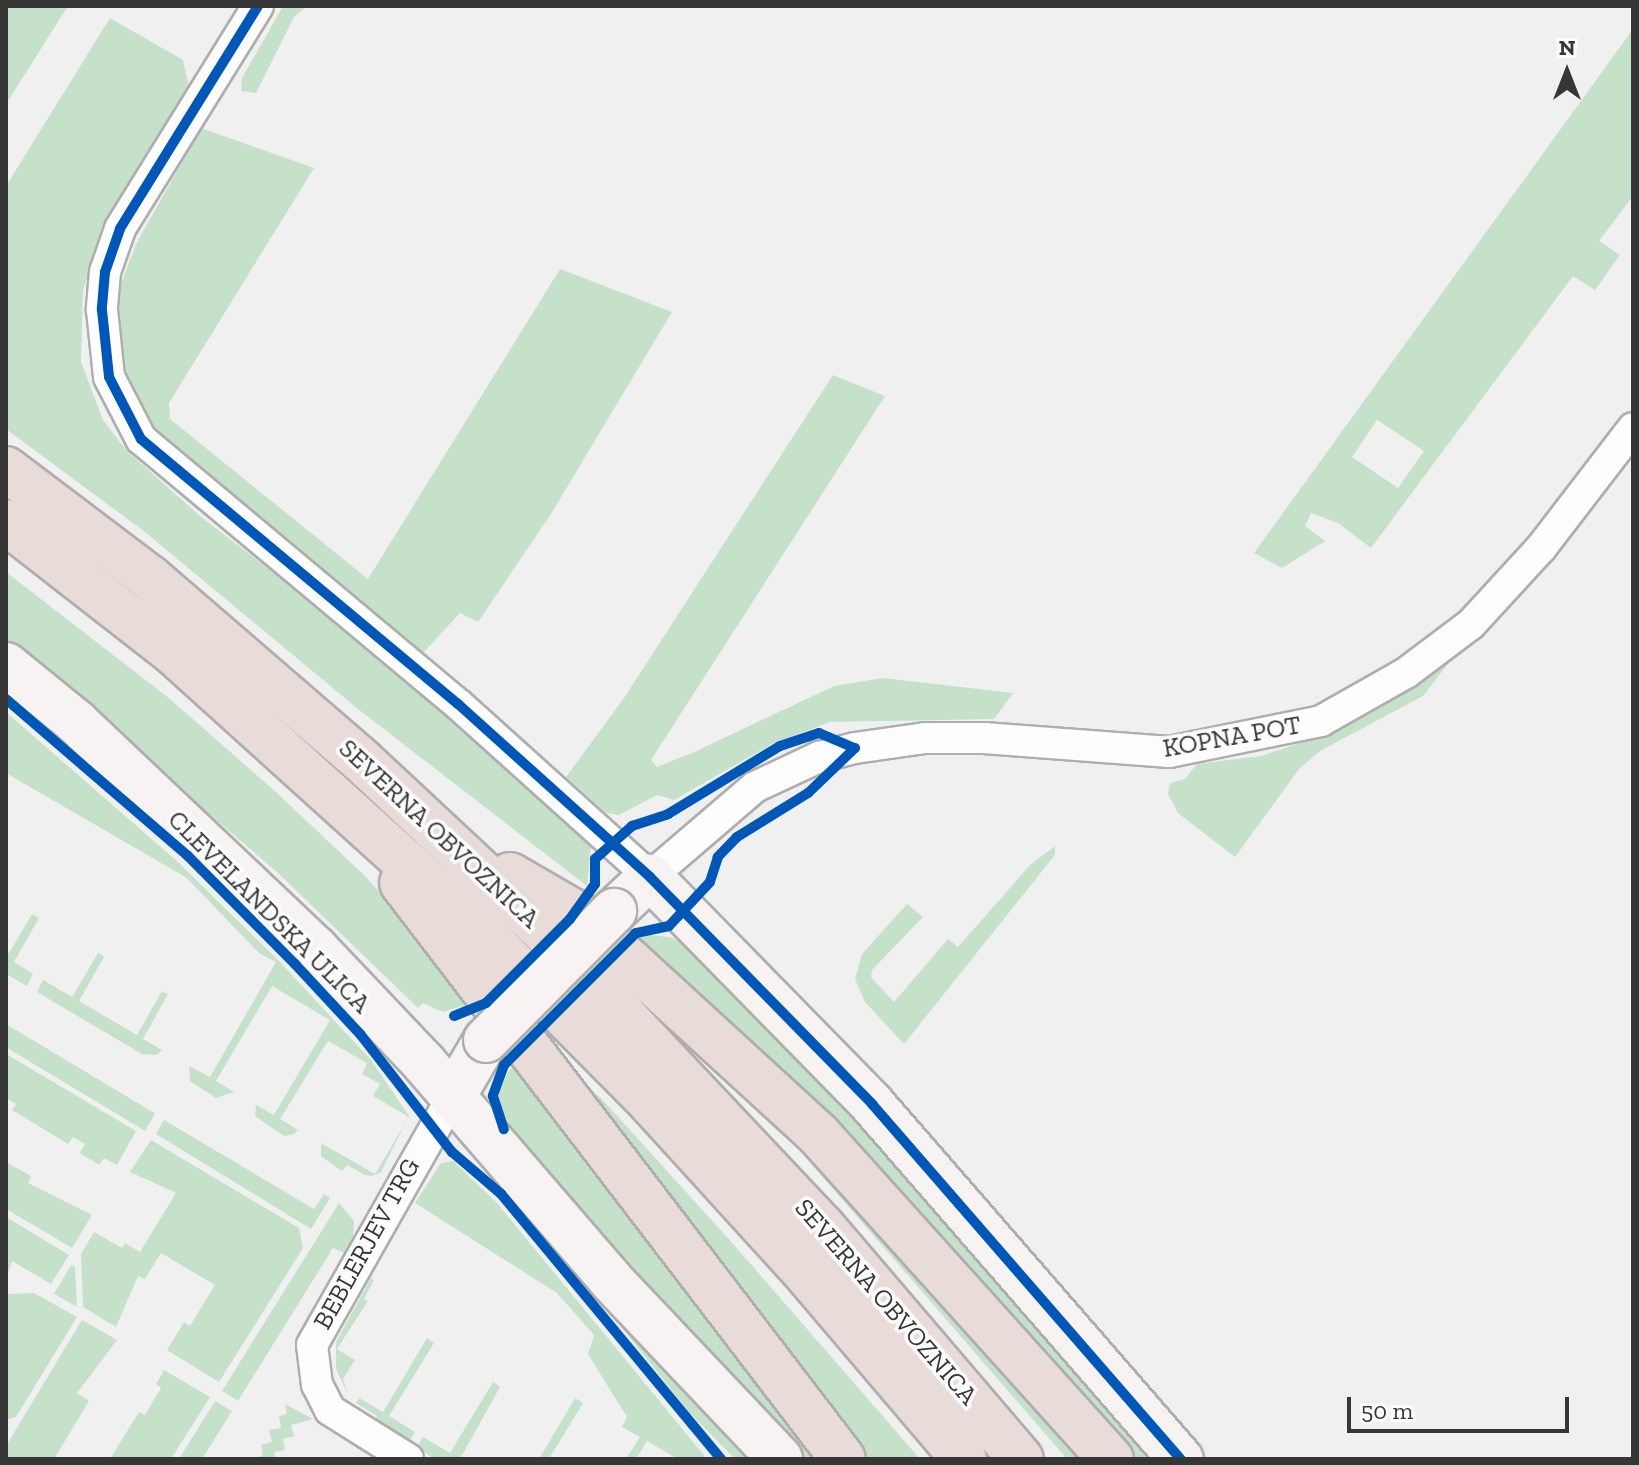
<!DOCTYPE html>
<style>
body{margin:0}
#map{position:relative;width:1639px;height:1465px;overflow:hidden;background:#f0f0f0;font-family:"Zilla Slab",serif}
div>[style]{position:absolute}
.green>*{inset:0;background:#c5e1ca;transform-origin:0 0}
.roads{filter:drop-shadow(2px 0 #aeaeae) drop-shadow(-2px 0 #aeaeae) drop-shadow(0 2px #aeaeae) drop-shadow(0 -2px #aeaeae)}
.street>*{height:30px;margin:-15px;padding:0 15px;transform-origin:15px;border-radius:15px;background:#fdfdfd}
.secondary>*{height:44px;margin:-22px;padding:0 22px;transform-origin:22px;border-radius:22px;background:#f7f3f2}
.highway>*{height:44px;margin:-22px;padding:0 22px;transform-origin:22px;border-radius:22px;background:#e9dbd8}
.bridges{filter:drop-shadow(2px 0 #aeaeae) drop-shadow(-2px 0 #aeaeae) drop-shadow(0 2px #aeaeae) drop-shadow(0 -2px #aeaeae)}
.secondary-bridge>*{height:44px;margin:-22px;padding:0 22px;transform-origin:22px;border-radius:22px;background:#f7f3f2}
.cycleway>*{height:10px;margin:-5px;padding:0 5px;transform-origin:5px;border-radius:5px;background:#0057b8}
span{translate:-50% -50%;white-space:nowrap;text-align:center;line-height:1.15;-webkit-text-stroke:7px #fcfcfe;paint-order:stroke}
.street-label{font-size:26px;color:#363636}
.frame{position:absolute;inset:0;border:8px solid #363636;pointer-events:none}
.north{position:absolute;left:1527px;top:32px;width:80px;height:80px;-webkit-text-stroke:6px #fcfcfe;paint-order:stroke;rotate:0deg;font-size:22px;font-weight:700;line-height:32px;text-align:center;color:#363636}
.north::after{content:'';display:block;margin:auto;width:28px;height:36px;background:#363636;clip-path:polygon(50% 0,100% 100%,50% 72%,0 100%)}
.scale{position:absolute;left:1347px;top:1397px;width:222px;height:36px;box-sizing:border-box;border:4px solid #363636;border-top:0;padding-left:10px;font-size:24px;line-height:28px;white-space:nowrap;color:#363636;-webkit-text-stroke:6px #fcfcfe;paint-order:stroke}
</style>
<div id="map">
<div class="green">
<div style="clip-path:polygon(6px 6px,68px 6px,6px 104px)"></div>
<div style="clip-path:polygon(283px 6px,307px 6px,294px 17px,256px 93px,241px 91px,242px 78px)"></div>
<div style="clip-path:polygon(110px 18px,183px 60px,189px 88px,123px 199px,83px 289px,81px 362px,103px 420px,126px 450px,200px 516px,336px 621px,506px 764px,591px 846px,587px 886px,358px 709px,145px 532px,6px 429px,6px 186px)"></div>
<div style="clip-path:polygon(evenodd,1633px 29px,1633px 196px,1599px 241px,1620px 255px,1595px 290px,1573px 276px,1371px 548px,1338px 523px,1311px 513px,1305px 526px,1325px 541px,1282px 568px,1254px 553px,1633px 29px,1377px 420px,1424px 451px,1398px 488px,1352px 457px,1377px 420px)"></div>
<div style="clip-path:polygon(201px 128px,314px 168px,169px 403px,170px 419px,368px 579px,560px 269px,672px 312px,551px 514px,478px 622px,460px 613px,422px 654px,202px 479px,159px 439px,122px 377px,113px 322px,121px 284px,136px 244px)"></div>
<div style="clip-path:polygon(833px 375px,885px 396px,651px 760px,657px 767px,692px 753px,834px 686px,883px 678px,1013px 693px,994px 719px,830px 722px,772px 744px,674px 800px,657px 795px,619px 815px,606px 813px,566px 777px,624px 698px)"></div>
<div style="clip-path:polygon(6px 572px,170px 699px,277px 793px,364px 875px,479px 1001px,443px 1012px,423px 1003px,418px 1008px,277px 872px,6px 641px)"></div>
<div style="clip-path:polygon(1461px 647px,1423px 696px,1320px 751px,1299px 769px,1235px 857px,1178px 813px,1168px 794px,1170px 783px,1185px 779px,1197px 764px,1261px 756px,1332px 732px)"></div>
<div style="clip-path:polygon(6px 712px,179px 863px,279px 961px,371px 1060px,409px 1116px,381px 1172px,372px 1176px,365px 1175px,347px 1165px,342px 1171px,321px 1156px,321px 1143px,375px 1174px,409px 1117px,373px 1096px,380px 1084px,362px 1074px,367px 1063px,328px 1041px,280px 1119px,298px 1130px,294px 1134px,284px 1136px,255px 1116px,256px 1105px,274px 1115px,330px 1020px,272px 986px,216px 1081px,234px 1092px,216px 1098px,190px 1081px,189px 1066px,210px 1077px,276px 962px,259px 953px,187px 878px,6px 773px)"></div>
<div style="clip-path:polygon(1055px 846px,1055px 855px,904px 1044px,865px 1002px,855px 979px,862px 954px,907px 904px,923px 917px,872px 970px,871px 977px,894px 1002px,948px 939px,958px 947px,1030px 865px)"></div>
<div style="clip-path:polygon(32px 914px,39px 918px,14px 962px,33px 974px,27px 986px,6px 974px,6px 958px)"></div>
<div style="clip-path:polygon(644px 934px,674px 938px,699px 956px,910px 1175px,1159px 1459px,1132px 1459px,632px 945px)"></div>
<div style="clip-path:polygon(98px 953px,104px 957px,79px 1001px,137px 1035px,162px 991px,168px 994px,143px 1039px,162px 1050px,157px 1055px,142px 1054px,37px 992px,43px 980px,72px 997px)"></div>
<div style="left:6px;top:1024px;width:174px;height:20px;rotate:31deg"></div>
<div style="clip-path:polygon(6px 1054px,136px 1131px,117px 1165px,104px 1158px,99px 1165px,80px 1153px,85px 1144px,73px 1137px,68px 1144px,12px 1110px,16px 1104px,6px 1098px)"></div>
<div style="clip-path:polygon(525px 1060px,823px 1459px,804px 1459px,511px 1146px,519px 1139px,500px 1109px,499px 1093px,509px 1070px)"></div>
<div style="clip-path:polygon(581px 1084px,600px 1097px,735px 1246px,920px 1459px,862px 1459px)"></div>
<div style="clip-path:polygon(164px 1120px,314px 1209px,324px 1194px,330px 1198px,311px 1229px,156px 1134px)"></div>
<div style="clip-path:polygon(785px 1127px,1085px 1459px,1067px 1459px,783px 1131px)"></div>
<div style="clip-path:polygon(151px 1140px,299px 1228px,303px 1248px,219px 1382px,167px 1350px,184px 1322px,190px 1326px,215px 1285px,161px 1253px,145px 1279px,138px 1276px,116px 1327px,83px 1307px,81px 1254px,94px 1232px,122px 1248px,125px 1243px,140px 1252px,176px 1193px,130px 1172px)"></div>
<div style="clip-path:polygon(453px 1161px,497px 1203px,707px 1459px,678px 1459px,647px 1441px,636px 1459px,626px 1459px,640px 1437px,622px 1427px,627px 1417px,588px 1354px,594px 1335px,557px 1293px,415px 1203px,441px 1163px)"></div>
<div style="clip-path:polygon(6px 1162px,31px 1176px,28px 1183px,92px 1215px,72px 1248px,6px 1209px)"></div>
<div style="clip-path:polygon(507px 1183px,760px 1459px,735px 1459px,689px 1412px)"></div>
<div style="clip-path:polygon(339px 1203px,354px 1221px,353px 1238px,344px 1253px,333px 1248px,238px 1401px,222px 1391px)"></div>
<div style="clip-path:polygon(6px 1217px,69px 1255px,51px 1284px,12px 1261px,6px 1279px)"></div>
<div style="clip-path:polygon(71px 1265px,75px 1267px,77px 1307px,54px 1294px)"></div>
<div style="clip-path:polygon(371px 1278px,374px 1280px,364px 1299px,368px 1301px,337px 1349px,355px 1360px,343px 1379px,348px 1394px,336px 1369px,336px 1342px)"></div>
<div style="clip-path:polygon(34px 1293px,77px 1317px,16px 1417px,6px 1420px,6px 1294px)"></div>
<div style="clip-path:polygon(82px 1320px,117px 1340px,77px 1393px,89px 1401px,54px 1459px,6px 1459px,6px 1446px)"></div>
<div style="clip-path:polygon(427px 1338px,434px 1343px,389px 1416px,415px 1432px,408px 1444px,373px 1423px,377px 1416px,356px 1403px,359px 1398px,383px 1412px)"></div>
<div style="clip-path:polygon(164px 1370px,210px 1397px,171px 1459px,110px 1459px,139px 1412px,145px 1415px,161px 1388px,156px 1384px)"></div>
<div style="clip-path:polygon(493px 1382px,500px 1387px,460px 1459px,435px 1459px,417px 1448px,423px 1437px,450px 1453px)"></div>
<div style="clip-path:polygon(575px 1398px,583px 1403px,549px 1459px,539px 1459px)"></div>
<div style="clip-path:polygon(215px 1401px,232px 1411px,202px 1459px,179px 1459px)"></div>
<div style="clip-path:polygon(285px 1404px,313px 1419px,291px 1425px,294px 1436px,283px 1439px,285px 1450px,274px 1452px,276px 1459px,254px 1459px,263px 1455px,261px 1445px,272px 1442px,269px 1430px,281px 1428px,279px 1416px,287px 1414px)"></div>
</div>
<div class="roads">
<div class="street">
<div style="left:258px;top:6px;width:262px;rotate:121.8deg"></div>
<div style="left:120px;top:229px;width:46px;rotate:109.2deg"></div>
<div style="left:105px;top:272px;width:38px;rotate:95deg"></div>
<div style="left:102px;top:310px;width:67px;rotate:84deg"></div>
<div style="left:109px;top:377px;width:70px;rotate:62.7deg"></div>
<div style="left:141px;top:439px;width:413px;rotate:39.9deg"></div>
<div style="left:458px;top:704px;width:258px;rotate:42deg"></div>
<div style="left:650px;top:877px;width:138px;rotate:-40.6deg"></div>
<div style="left:755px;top:787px;width:71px;rotate:-25.1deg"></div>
<div style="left:819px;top:757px;width:37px;rotate:-14deg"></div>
<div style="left:855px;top:748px;width:71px;rotate:-8.1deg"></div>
<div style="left:925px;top:738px;width:59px"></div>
<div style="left:984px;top:738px;width:186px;rotate:4.3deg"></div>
<div style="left:1169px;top:752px;width:155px;rotate:-11.5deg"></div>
<div style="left:1321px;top:721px;width:98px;rotate:-29.5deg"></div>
<div style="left:1406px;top:673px;width:81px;rotate:-37deg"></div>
<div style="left:1471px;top:624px;width:103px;rotate:-47.4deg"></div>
<div style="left:1541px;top:548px;width:151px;rotate:-52.5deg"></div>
<div style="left:408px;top:1459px;width:92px;rotate:-147.9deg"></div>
<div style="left:330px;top:1410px;width:28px;rotate:-117deg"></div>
<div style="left:317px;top:1385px;width:40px;rotate:-97.1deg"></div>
<div style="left:312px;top:1345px;width:284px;rotate:-60.5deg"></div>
</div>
<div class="secondary">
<div style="left:6px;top:665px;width:89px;rotate:39.1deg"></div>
<div style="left:75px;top:721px;width:332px;rotate:43.4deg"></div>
<div style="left:316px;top:949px;width:157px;rotate:46.5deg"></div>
<div style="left:424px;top:1063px;width:286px;rotate:49.2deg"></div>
<div style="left:611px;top:1280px;width:246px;rotate:46.6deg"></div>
<div style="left:614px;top:911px;width:50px;rotate:-43.4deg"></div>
<div style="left:650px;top:877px;width:318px;rotate:45.6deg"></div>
<div style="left:872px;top:1104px;width:471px;rotate:49deg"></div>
<div style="left:452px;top:1098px;width:67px;rotate:-59.6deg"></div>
</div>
<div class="highway">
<div style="left:6px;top:469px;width:181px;rotate:37.1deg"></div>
<div style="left:150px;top:578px;width:280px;rotate:40.8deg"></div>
<div style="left:362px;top:761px;width:242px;rotate:43deg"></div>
<div style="left:539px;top:926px;width:412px;rotate:46.7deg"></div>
<div style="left:822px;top:1226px;width:306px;rotate:49.5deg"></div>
<div style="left:6px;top:522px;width:213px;rotate:37.9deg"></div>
<div style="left:174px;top:653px;width:403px;rotate:42.1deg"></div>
<div style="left:473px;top:923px;width:252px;rotate:45.3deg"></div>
<div style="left:650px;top:1102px;width:236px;rotate:47.7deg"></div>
<div style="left:809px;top:1277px;width:239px;rotate:49.6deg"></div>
<div style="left:510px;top:875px;width:80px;rotate:30.1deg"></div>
<div style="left:579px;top:915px;width:324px;rotate:42.5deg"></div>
<div style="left:818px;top:1134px;width:438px;rotate:48deg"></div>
<div style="left:402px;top:883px;width:725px;rotate:52.56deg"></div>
</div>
</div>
<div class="bridges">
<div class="secondary-bridge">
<div style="left:486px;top:1040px;width:182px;rotate:-45.2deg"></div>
</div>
</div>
<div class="cycleway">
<div style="left:258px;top:6px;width:262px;rotate:121.8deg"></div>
<div style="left:120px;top:229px;width:46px;rotate:109.2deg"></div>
<div style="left:105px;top:272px;width:38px;rotate:95deg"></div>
<div style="left:102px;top:310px;width:67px;rotate:84deg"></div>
<div style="left:109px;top:377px;width:70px;rotate:62.7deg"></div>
<div style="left:141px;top:439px;width:413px;rotate:39.9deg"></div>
<div style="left:458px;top:704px;width:258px;rotate:42deg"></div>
<div style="left:650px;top:877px;width:318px;rotate:45.6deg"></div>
<div style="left:872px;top:1104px;width:471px;rotate:49deg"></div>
<div style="left:6px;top:699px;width:240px;rotate:40.8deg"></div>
<div style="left:188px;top:856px;width:152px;rotate:45.3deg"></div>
<div style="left:295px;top:964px;width:96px;rotate:47.1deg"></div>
<div style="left:360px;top:1034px;width:150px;rotate:52.1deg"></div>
<div style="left:452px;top:1152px;width:65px;rotate:40.6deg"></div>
<div style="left:501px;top:1194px;width:344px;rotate:50.3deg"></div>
<div style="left:454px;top:1016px;width:35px;rotate:-22deg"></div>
<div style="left:486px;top:1003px;width:119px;rotate:-45deg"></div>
<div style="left:570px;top:919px;width:43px;rotate:-54.5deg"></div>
<div style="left:595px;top:884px;width:25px;rotate:-90deg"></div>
<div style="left:595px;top:859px;width:50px;rotate:-41.7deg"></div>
<div style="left:632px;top:826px;width:38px;rotate:-18deg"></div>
<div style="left:668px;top:814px;width:131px;rotate:-31.3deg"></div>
<div style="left:780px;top:746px;width:41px;rotate:-18.4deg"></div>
<div style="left:819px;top:733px;width:39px;rotate:23deg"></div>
<div style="left:855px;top:748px;width:65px;rotate:136.2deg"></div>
<div style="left:808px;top:793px;width:84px;rotate:148.2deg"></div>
<div style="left:737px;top:837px;width:28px;rotate:134deg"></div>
<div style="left:718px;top:857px;width:26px;rotate:108deg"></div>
<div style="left:710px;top:882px;width:60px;rotate:133deg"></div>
<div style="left:669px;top:926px;width:34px;rotate:168deg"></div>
<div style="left:636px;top:933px;width:187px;rotate:135deg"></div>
<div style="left:504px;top:1065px;width:33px;rotate:110deg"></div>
<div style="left:493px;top:1096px;width:35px;rotate:72deg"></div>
</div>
<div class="street-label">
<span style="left:1232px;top:737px;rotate:-10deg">KOPNA POT</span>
<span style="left:439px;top:834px;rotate:43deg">SEVERNA OBVOZNICA</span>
<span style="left:269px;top:912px;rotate:45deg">CLEVELANDSKA ULICA</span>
<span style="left:367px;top:1244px;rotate:-61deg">BEBLERJEV TRG</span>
<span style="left:886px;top:1302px;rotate:49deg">SEVERNA OBVOZNICA</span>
</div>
<div class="frame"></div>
<div class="north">N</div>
<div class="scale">50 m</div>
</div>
